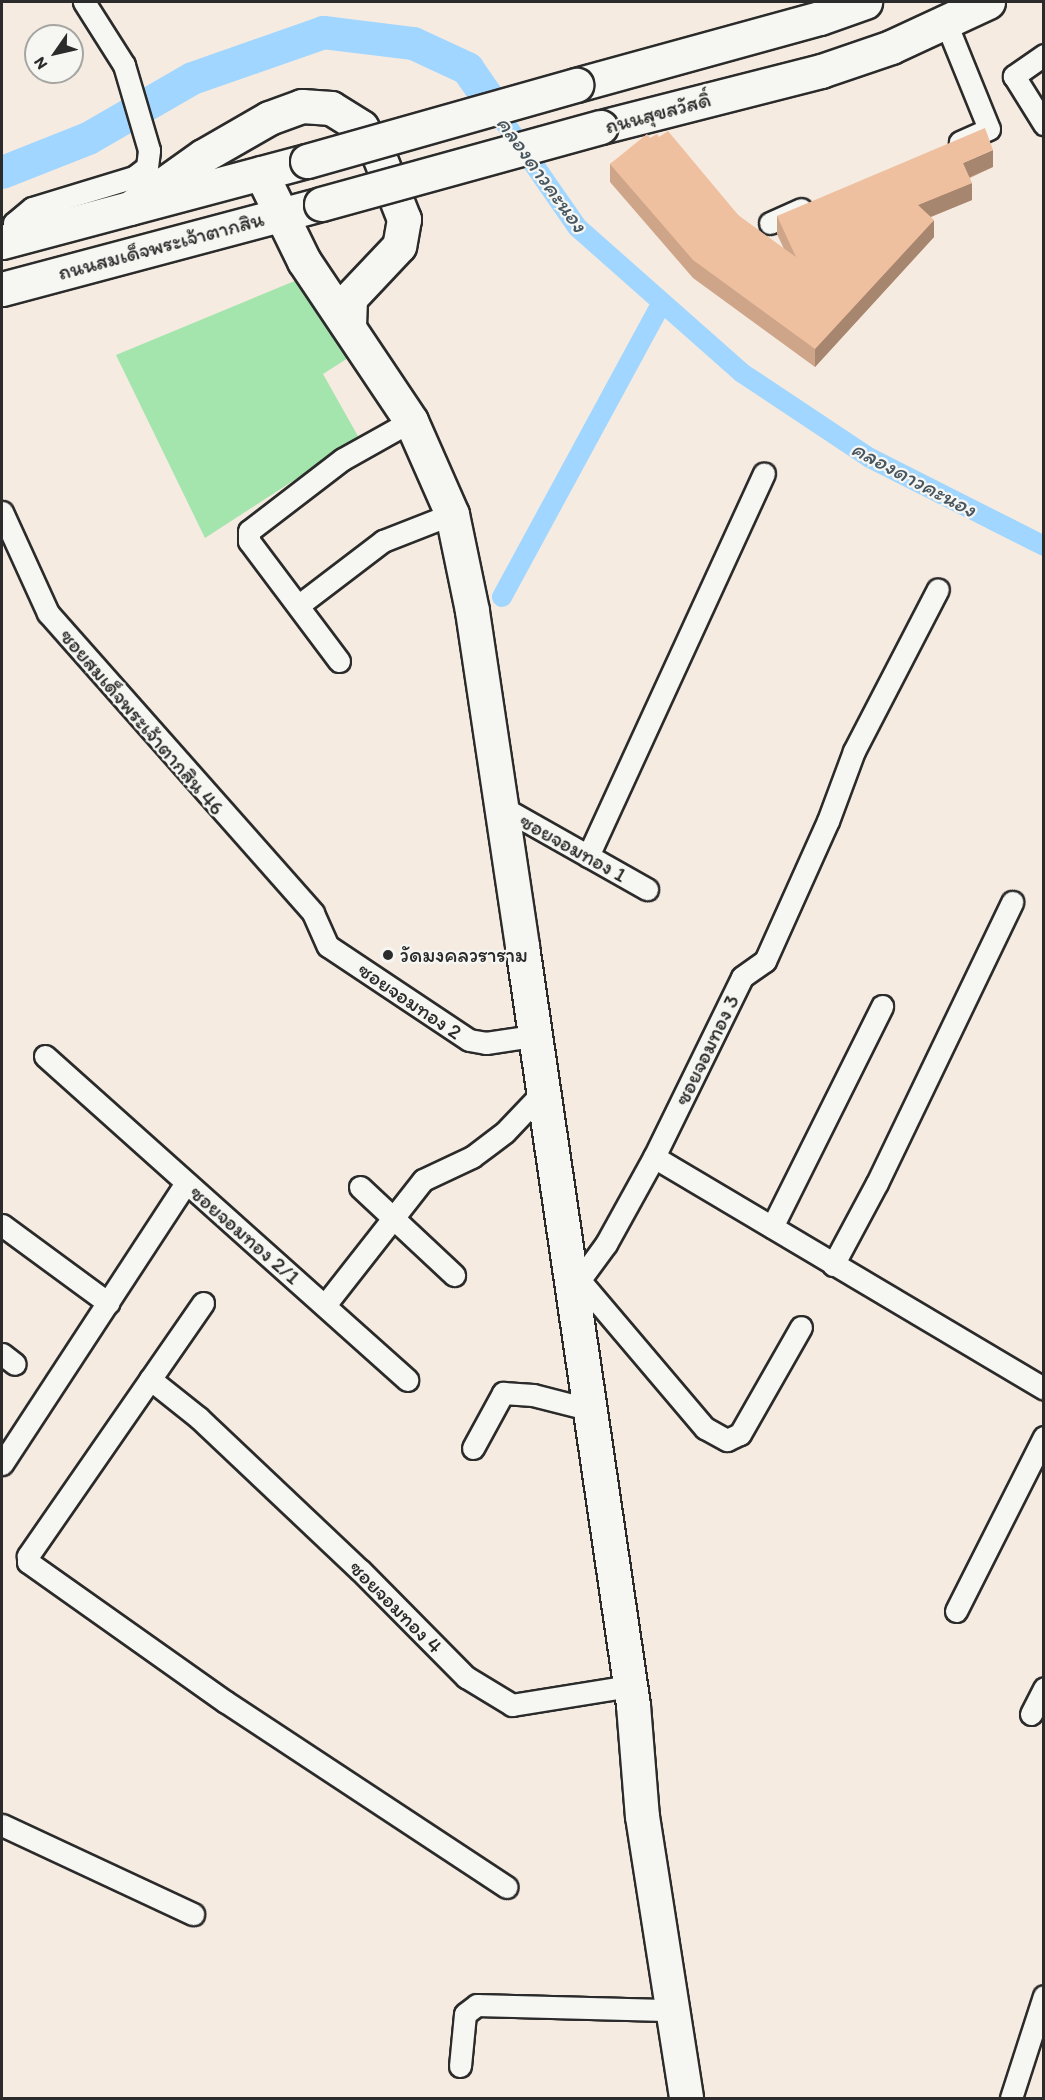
<!DOCTYPE html>
<meta charset="utf-8">
<style>
body{margin:0}
#map{position:relative;width:1045px;height:2100px;overflow:hidden;background:#f5ebe1;font-family:Itim,"Playpen Sans Thai",sans-serif}
div>[style]{position:absolute}
.green>*{inset:0;background:#a4e4ad}
.canal>*{height:20px;margin:-10px;padding:0 10px;transform-origin:10px;border-radius:10px;background:#a0d6ff}
.river>*{height:33px;margin:-16.5px;padding:0 16.5px;transform-origin:16.5px;border-radius:16.5px;background:#a0d6ff}
.roads{filter:drop-shadow(2px 0 #2b2b2b) drop-shadow(-2px 0 #2b2b2b) drop-shadow(0 2px #2b2b2b) drop-shadow(0 -2px #2b2b2b)}
.minor>*{height:21px;margin:-10.5px;padding:0 10.5px;transform-origin:10.5px;border-radius:10.5px;background:#f6f6f2}
.primary>*{height:33px;margin:-16.5px;padding:0 16.5px;transform-origin:16.5px;border-radius:16.5px;background:#f6f6f2}
.bridges{filter:drop-shadow(2px 0 #2b2b2b) drop-shadow(-2px 0 #2b2b2b) drop-shadow(0 2px #2b2b2b) drop-shadow(0 -2px #2b2b2b)}
.primary-bridge>*{height:33px;margin:-16.5px;padding:0 16.5px;transform-origin:16.5px;border-radius:16.5px;background:#f6f6f2}
.wall>*{inset:0;background:#cea589}
.shaded-wall>*{inset:0;background:#a7866f}
.building>*{inset:0;background:#efc09f}
.dots>*{width:16px;height:16px;translate:-50% -50%;box-sizing:border-box;border:3px solid #f6f6f2;border-radius:50%}
span{translate:-50% -50%;white-space:nowrap;text-align:center;line-height:1.15;-webkit-text-stroke:4.5px #f6f6f2;paint-order:stroke}
.street-label{font-size:21px;color:#2b2b2b}
.poi-label{font-size:21px;color:#2b2b2b}
.left{translate:0 -50%;text-align:left}
.water-label{font-size:22px;color:#485660;font-style:italic}
.frame{position:absolute;inset:0;border:3px solid #2b2b2b;pointer-events:none}
.north{position:absolute;left:24px;top:24px;width:60px;height:60px;box-sizing:border-box;background:#f6f6f2;border:2px solid #a5a5a2;border-radius:50%;rotate:236deg;font-size:16px;font-weight:700;line-height:24px;text-align:center;color:#2b2b2b}
.north::after{content:'';display:block;margin:auto;width:21px;height:27px;background:#2b2b2b;clip-path:polygon(50% 0,100% 100%,50% 72%,0 100%)}
</style>
<div id="map">
<div class="green">
<div style="clip-path:polygon(297px 280px,348px 358px,323px 374px,359px 438px,205px 538px,116px 355px)"></div>
</div>
<div class="canal">
<div style="left:494px;top:107px;width:146px;rotate:55.3deg"></div>
<div style="left:577px;top:227px;width:220px;rotate:41.5deg"></div>
<div style="left:742px;top:373px;width:154px;rotate:33.6deg"></div>
<div style="left:870px;top:458px;width:195px;rotate:26.8deg"></div>
<div style="left:502px;top:597px;width:333px;rotate:-61.5deg"></div>
</div>
<div class="river">
<div style="left:2px;top:172px;width:92px;rotate:-21.6deg"></div>
<div style="left:88px;top:138px;width:120px;rotate:-30deg"></div>
<div style="left:192px;top:78px;width:139px;rotate:-19.3deg"></div>
<div style="left:323px;top:32px;width:91px;rotate:7deg"></div>
<div style="left:413px;top:43px;width:60px;rotate:24.8deg"></div>
<div style="left:467px;top:68px;width:47px;rotate:55.3deg"></div>
</div>
<div class="roads">
<div class="minor">
<div style="left:946px;top:23px;width:114px;rotate:67.9deg"></div>
<div style="left:989px;top:129px;width:32px;rotate:156deg"></div>
<div style="left:1044px;top:55px;width:37px;rotate:145deg"></div>
<div style="left:1014px;top:76px;width:57px;rotate:58deg"></div>
<div style="left:770px;top:223px;width:34px;rotate:-24deg"></div>
<div style="left:14px;top:238px;width:15px;rotate:-90deg"></div>
<div style="left:14px;top:223px;width:23px;rotate:-40deg"></div>
<div style="left:32px;top:208px;width:107px;rotate:-16.9deg"></div>
<div style="left:134px;top:177px;width:16px;rotate:-38deg"></div>
<div style="left:147px;top:167px;width:17px;rotate:-83deg"></div>
<div style="left:149px;top:150px;width:89px;rotate:-106.4deg"></div>
<div style="left:124px;top:65px;width:75px;rotate:-122.4deg"></div>
<div style="left:2px;top:512px;width:111px;rotate:65.5deg"></div>
<div style="left:48px;top:613px;width:400px;rotate:48.5deg"></div>
<div style="left:313px;top:913px;width:36px;rotate:66deg"></div>
<div style="left:328px;top:946px;width:169px;rotate:33.7deg"></div>
<div style="left:469px;top:1040px;width:17px;rotate:10deg"></div>
<div style="left:486px;top:1043px;width:48px;rotate:-8.5deg"></div>
<div style="left:299px;top:605px;width:106px;rotate:-37.3deg"></div>
<div style="left:383px;top:541px;width:74px;rotate:-21.4deg"></div>
<div style="left:339px;top:661px;width:150px;rotate:-126.9deg"></div>
<div style="left:249px;top:541px;width:10px;rotate:-90deg"></div>
<div style="left:249px;top:531px;width:118px;rotate:-37.5deg"></div>
<div style="left:343px;top:459px;width:78px;rotate:-29.2deg"></div>
<div style="left:500px;top:806px;width:169px;rotate:29.5deg"></div>
<div style="left:588px;top:856px;width:421px;rotate:-65.3deg"></div>
<div style="left:45px;top:1056px;width:486px;rotate:41.8deg"></div>
<div style="left:654px;top:1157px;width:454px;rotate:30.7deg"></div>
<div style="left:360px;top:1187px;width:129px;rotate:43.1deg"></div>
<div style="left:2px;top:1225px;width:132px;rotate:36.3deg"></div>
<div style="left:772px;top:1227px;width:247px;rotate:-63.5deg"></div>
<div style="left:833px;top:1265px;width:93px;rotate:-61.8deg"></div>
<div style="left:877px;top:1183px;width:312px;rotate:-64.3deg"></div>
<div style="left:581px;top:1282px;width:192px;rotate:49.7deg"></div>
<div style="left:705px;top:1428px;width:25px;rotate:29deg"></div>
<div style="left:727px;top:1440px;width:14px;rotate:-25deg"></div>
<div style="left:740px;top:1434px;width:123px;rotate:-60.3deg"></div>
<div style="left:570px;top:1293px;width:61px;rotate:-53.7deg"></div>
<div style="left:606px;top:1244px;width:99px;rotate:-61.1deg"></div>
<div style="left:654px;top:1157px;width:200px;rotate:-63.9deg"></div>
<div style="left:742px;top:977px;width:28px;rotate:-35deg"></div>
<div style="left:765px;top:961px;width:154px;rotate:-65.8deg"></div>
<div style="left:828px;top:821px;width:75px;rotate:-69.6deg"></div>
<div style="left:854px;top:751px;width:182px;rotate:-62.6deg"></div>
<div style="left:203px;top:1303px;width:308px;rotate:124.7deg"></div>
<div style="left:28px;top:1556px;width:6px;rotate:90deg"></div>
<div style="left:28px;top:1562px;width:242px;rotate:35.3deg"></div>
<div style="left:226px;top:1702px;width:336px;rotate:33.4deg"></div>
<div style="left:325px;top:1305px;width:159px;rotate:-51.9deg"></div>
<div style="left:423px;top:1180px;width:54px;rotate:-25.1deg"></div>
<div style="left:472px;top:1157px;width:41px;rotate:-37.1deg"></div>
<div style="left:505px;top:1132px;width:55px;rotate:-46.5deg"></div>
<div style="left:2px;top:1354px;width:16px;rotate:38deg"></div>
<div style="left:150px;top:1379px;width:63px;rotate:38.5deg"></div>
<div style="left:199px;top:1418px;width:221px;rotate:43.4deg"></div>
<div style="left:360px;top:1570px;width:151px;rotate:45.3deg"></div>
<div style="left:466px;top:1677px;width:54px;rotate:31.3deg"></div>
<div style="left:512px;top:1705px;width:119px;rotate:-9.2deg"></div>
<div style="left:473px;top:1448px;width:63px;rotate:-61.4deg"></div>
<div style="left:503px;top:1393px;width:30px;rotate:4deg"></div>
<div style="left:533px;top:1395px;width:57px;rotate:14.3deg"></div>
<div style="left:2px;top:1464px;width:336px;rotate:-56.8deg"></div>
<div style="left:956px;top:1611px;width:195px;rotate:-63.2deg"></div>
<div style="left:1031px;top:1714px;width:29px;rotate:-63deg"></div>
<div style="left:2px;top:1825px;width:211px;rotate:25deg"></div>
<div style="left:460px;top:2066px;width:52px;rotate:-84.5deg"></div>
<div style="left:465px;top:2014px;width:15px;rotate:-37deg"></div>
<div style="left:477px;top:2005px;width:196px;rotate:1.5deg"></div>
<div style="left:1011px;top:2098px;width:107px;rotate:-72.1deg"></div>
</div>
<div class="primary">
<div style="left:576px;top:85px;width:253px;rotate:-15.4deg"></div>
<div style="left:820px;top:18px;width:48px;rotate:-19.6deg"></div>
<div style="left:601px;top:127px;width:227px;rotate:-14.3deg"></div>
<div style="left:821px;top:71px;width:74px;rotate:-18.9deg"></div>
<div style="left:891px;top:47px;width:107px;rotate:-24.9deg"></div>
<div style="left:261px;top:173px;width:98px;rotate:64deg"></div>
<div style="left:304px;top:261px;width:192px;rotate:56.2deg"></div>
<div style="left:411px;top:421px;width:102px;rotate:66.2deg"></div>
<div style="left:452px;top:514px;width:99px;rotate:78.3deg"></div>
<div style="left:472px;top:611px;width:339px;rotate:81.5deg"></div>
<div style="left:522px;top:946px;width:767px;rotate:81.68deg"></div>
<div style="left:633px;top:1705px;width:111px;rotate:85.4deg"></div>
<div style="left:642px;top:1816px;width:285px;rotate:81.1deg"></div>
<div style="left:130px;top:208px;width:90px;rotate:-35.5deg"></div>
<div style="left:203px;top:156px;width:76px;rotate:-29.9deg"></div>
<div style="left:269px;top:118px;width:35px;rotate:-20deg"></div>
<div style="left:302px;top:106px;width:29px;rotate:4deg"></div>
<div style="left:331px;top:108px;width:36px;rotate:32deg"></div>
<div style="left:361px;top:127px;width:34px;rotate:58deg"></div>
<div style="left:379px;top:156px;width:68px;rotate:68.4deg"></div>
<div style="left:404px;top:219px;width:27px;rotate:100deg"></div>
<div style="left:399px;top:246px;width:71px;rotate:133.3deg"></div>
<div style="left:350px;top:298px;width:28px;rotate:92deg"></div>
<div style="left:2px;top:242px;width:316px;rotate:-14.9deg"></div>
<div style="left:2px;top:289px;width:330px;rotate:-14.9deg"></div>
</div>
</div>
<div class="bridges">
<div class="primary-bridge">
<div style="left:307px;top:161px;width:280px;rotate:-15.8deg"></div>
<div style="left:321px;top:204px;width:290px;rotate:-15.4deg"></div>
</div>
</div>
<div class="wall">
<div style="clip-path:polygon(659px 137px,739px 216px,784px 249px,777px 234px,777px 216px,993px 167px,970px 178px,972px 200px,931px 217px,934px 237px,815px 367px,693px 278px,610px 182px,610px 164px,650px 138px)"></div>
</div>
<div class="shaded-wall">
<div style="clip-path:polygon(993px 150px,993px 167px,963px 180px,963px 163px)"></div>
<div style="clip-path:polygon(972px 183px,972px 200px,918px 222px,918px 205px)"></div>
<div style="clip-path:polygon(934px 220px,934px 237px,815px 367px,815px 349px)"></div>
</div>
<div class="building">
<div style="clip-path:polygon(985px 128px,993px 150px,963px 163px,972px 183px,918px 205px,934px 220px,815px 349px,693px 260px,610px 164px,647px 134px,650px 138px,657px 134px,659px 137px,668px 131px,739px 216px,796px 257px,777px 216px)"></div>
</div>
<div class="dots">
<div style="left:388px;top:955px;background:#2b2b2b"></div>
</div>
<div class="street-label">
<span style="left:658px;top:113px;rotate:-15deg">ถนนสุขสวัสดิ์</span>
<span style="left:161px;top:246px;rotate:-15deg">ถนนสมเด็จพระเจ้าตากสิน</span>
<span style="left:142px;top:722px;rotate:49deg">ซอยสมเด็จพระเจ้าตากสิน 46</span>
<span style="left:573px;top:848px;rotate:29deg">ซอยจอมทอง 1</span>
<span style="left:410px;top:1001px;rotate:34deg">ซอยจอมทอง 2</span>
<span style="left:707px;top:1050px;rotate:-64deg">ซอยจอมทอง 3</span>
<span style="left:245px;top:1235px;rotate:41deg">ซอยจอมทอง 2/1</span>
<span style="left:396px;top:1607px;rotate:45deg">ซอยจอมทอง 4</span>
</div>
<div class="poi-label">
<span class="left" style="left:400px;top:955px">วัดมงคลวราราม</span>
</div>
<div class="water-label">
<span style="left:542px;top:174px;rotate:54deg">คลองดาวคะนอง</span>
<span style="left:914px;top:479px;rotate:28deg">คลองดาวคะนอง</span>
</div>
<div class="frame"></div>
<div class="north">N</div>
</div>
